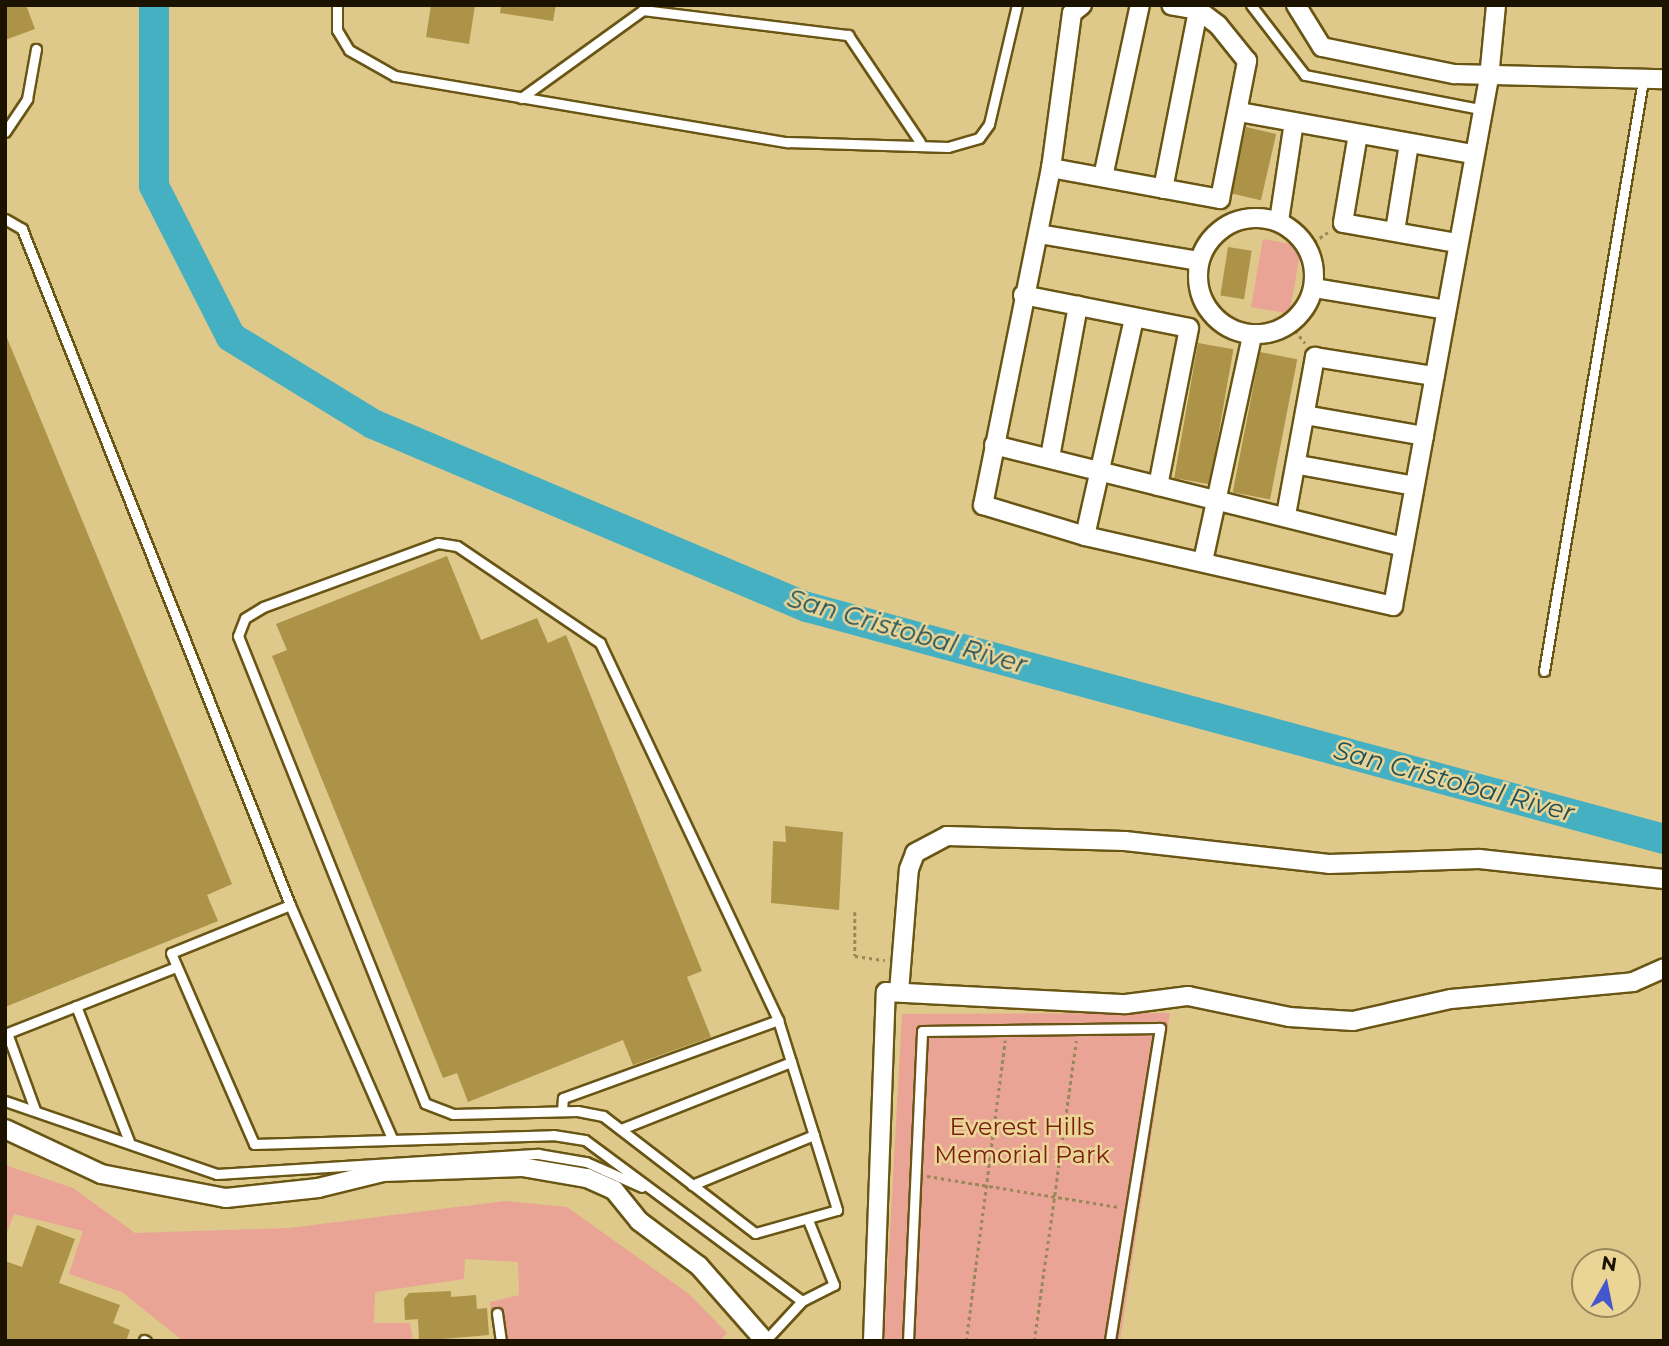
<!DOCTYPE html>
<style>
body{margin:0}
#map{position:relative;width:1669px;height:1346px;overflow:hidden;background:#dec88a;font-family:Montserrat,sans-serif}
div>[style]{position:absolute}
.green>*{inset:0;background:#e9a496;transform-origin:0 0}
.river>*{height:30px;margin:-15px;padding:0 15px;transform-origin:15px;border-radius:15px;background:#46b0c3}
.building>*{inset:0;background:#ac9348;transform-origin:0 0}
.path>*{height:2.5px;margin-top:-1.25px;transform-origin:0;background:repeating-linear-gradient(90deg,#998859 0 3.5px,transparent 0 7px)}
.roads{filter:drop-shadow(2px 0 #695514) drop-shadow(-2px 0 #695514) drop-shadow(0 2px #695514) drop-shadow(0 -2px #695514)}
.service>*{height:9px;margin:-4.5px;padding:0 4.5px;transform-origin:4.5px;border-radius:4.5px;background:#fff}
.minor>*{height:18px;margin:-9px;padding:0 9px;transform-origin:9px;border-radius:9px;background:#fff}
.minor>.ring{margin:-9px;padding:0;box-sizing:content-box;background:none;border:18px solid #fff;border-radius:50%}
span{translate:-50% -50%;white-space:nowrap;text-align:center;line-height:1.15;-webkit-text-stroke:5px #ebd596;paint-order:stroke}
.park-label{font-size:24px;color:#7b1e11}
.water-label{font-size:26px;color:#235159;font-style:italic}
.frame{position:absolute;inset:0;border:7px solid #1b1300;pointer-events:none}
.north{position:absolute;left:1571px;top:1248px;width:70px;height:70px;box-sizing:border-box;background:#ebd596;border:2px solid #98875a;border-radius:50%;rotate:9deg;font-size:19px;font-weight:700;line-height:28px;text-align:center;color:#1b1300}
.north::after{content:'';display:block;margin:auto;width:24px;height:32px;background:#4457cb;clip-path:polygon(50% 0,100% 100%,50% 72%,0 100%)}
</style>
<div id="map">
<div class="green">
<div style="left:1263px;top:239px;width:39px;height:69px;rotate:10deg"></div>
<div style="clip-path:polygon(1170px 1013px,1120px 1341px,884px 1341px,902px 1014px)"></div>
<div style="clip-path:polygon(5px 1165px,73px 1188px,135px 1233px,289px 1228px,505px 1201px,567px 1207px,689px 1294px,727px 1333px,720px 1341px,486px 1341px,494px 1339px,490px 1302px,519px 1295px,518px 1262px,465px 1259px,464px 1279px,375px 1292px,374px 1323px,410px 1323px,413px 1341px,183px 1341px,122px 1292px,69px 1274px,83px 1231px,14px 1214px,5px 1237px)"></div>
</div>
<div class="river">
<div style="left:154px;top:5px;width:181px;rotate:90deg"></div>
<div style="left:154px;top:186px;width:169px;rotate:63deg"></div>
<div style="left:231px;top:337px;width:167px;rotate:31.5deg"></div>
<div style="left:373px;top:424px;width:471px;rotate:22.9deg"></div>
<div style="left:807px;top:607px;width:888px;rotate:15.15deg"></div>
</div>
<div class="building">
<div style="clip-path:polygon(5px 5px,26px 5px,35px 29px,5px 40px)"></div>
<div style="clip-path:polygon(431px 5px,475px 5px,469px 44px,426px 37px)"></div>
<div style="clip-path:polygon(501px 5px,556px 5px,553px 21px,500px 13px)"></div>
<div style="left:1246px;top:127px;width:31px;height:68px;rotate:13deg"></div>
<div style="left:1228px;top:247px;width:24px;height:49px;rotate:9deg"></div>
<div style="clip-path:polygon(5px 333px,232px 884px,207px 895px,218px 921px,5px 1007px)"></div>
<div style="left:1198px;top:343px;width:36px;height:137px;rotate:10deg"></div>
<div style="left:1260px;top:352px;width:38px;height:143px;rotate:11deg"></div>
<div style="clip-path:polygon(447px 556px,481px 640px,537px 618px,548px 643px,566px 635px,702px 971px,687px 977px,711px 1037px,633px 1065px,623px 1040px,468px 1102px,457px 1073px,443px 1078px,272px 656px,287px 650px,276px 624px)"></div>
<div style="clip-path:polygon(785px 826px,843px 832px,839px 910px,771px 903px,773px 841px,786px 842px)"></div>
<div style="clip-path:polygon(37px 1225px,75px 1239px,59px 1283px,120px 1305px,113px 1323px,130px 1330px,126px 1341px,5px 1341px,5px 1261px,22px 1267px)"></div>
<div style="clip-path:polygon(451px 1291px,451px 1297px,476px 1295px,477px 1309px,487px 1308px,489px 1335px,419px 1341px,418px 1319px,405px 1320px,404px 1299px,409px 1293px)"></div>
</div>
<div class="path">
<div style="left:1229px;top:213px;width:9px;rotate:63deg"></div>
<div style="left:1308px;top:246px;width:24px;rotate:-35deg"></div>
<div style="left:1203px;top:317px;width:8px;rotate:-40deg"></div>
<div style="left:1291px;top:325px;width:23px;rotate:52deg"></div>
<div style="left:855px;top:912px;width:44px;rotate:90deg"></div>
<div style="left:855px;top:956px;width:30px;rotate:8deg"></div>
<div style="left:927px;top:1176px;width:193px;rotate:9.2deg"></div>
<div style="left:966px;top:1341px;width:303px;rotate:-82.6deg"></div>
<div style="left:1034px;top:1341px;width:303px;rotate:-82deg"></div>
</div>
<div class="roads">
<div class="service">
<div style="left:337px;top:5px;width:25px;rotate:90deg"></div>
<div style="left:337px;top:30px;width:23px;rotate:59deg"></div>
<div style="left:349px;top:50px;width:53px;rotate:29.5deg"></div>
<div style="left:395px;top:76px;width:398px;rotate:9.6deg"></div>
<div style="left:787px;top:142px;width:161px;rotate:1.8deg"></div>
<div style="left:948px;top:147px;width:32px;rotate:-16deg"></div>
<div style="left:979px;top:138px;width:17px;rotate:-54deg"></div>
<div style="left:989px;top:124px;width:122px;rotate:-76.8deg"></div>
<div style="left:1251px;top:5px;width:88px;rotate:52.4deg"></div>
<div style="left:1305px;top:75px;width:178px;rotate:11deg"></div>
<div style="left:521px;top:98px;width:150px;rotate:-35.8deg"></div>
<div style="left:643px;top:10px;width:207px;rotate:7deg"></div>
<div style="left:848px;top:35px;width:129px;rotate:56.1deg"></div>
<div style="left:5px;top:132px;width:40px;rotate:-56deg"></div>
<div style="left:27px;top:99px;width:51px;rotate:-79.8deg"></div>
<div style="left:5px;top:219px;width:20px;rotate:30deg"></div>
<div style="left:22px;top:229px;width:727px;rotate:68.37deg"></div>
<div style="left:290px;top:905px;width:255px;rotate:66.4deg"></div>
<div style="left:438px;top:543px;width:19px;rotate:9deg"></div>
<div style="left:457px;top:546px;width:173px;rotate:34.1deg"></div>
<div style="left:600px;top:643px;width:417px;rotate:64.7deg"></div>
<div style="left:778px;top:1020px;width:199px;rotate:72.7deg"></div>
<div style="left:837px;top:1210px;width:85px;rotate:164.3deg"></div>
<div style="left:755px;top:1233px;width:192px;rotate:-142.4deg"></div>
<div style="left:603px;top:1116px;width:26px;rotate:-169deg"></div>
<div style="left:577px;top:1111px;width:124px;rotate:178.6deg"></div>
<div style="left:453px;top:1114px;width:30px;rotate:-159deg"></div>
<div style="left:425px;top:1103px;width:503px;rotate:-111.82deg"></div>
<div style="left:238px;top:636px;width:19px;rotate:-69deg"></div>
<div style="left:245px;top:618px;width:21px;rotate:-31deg"></div>
<div style="left:263px;top:607px;width:186px;rotate:-20.1deg"></div>
<div style="left:1544px;top:671px;width:599px;rotate:-80.49deg"></div>
<div style="left:290px;top:905px;width:128px;rotate:158deg"></div>
<div style="left:171px;top:953px;width:208px;rotate:66.5deg"></div>
<div style="left:254px;top:1144px;width:299px;rotate:-1.7deg"></div>
<div style="left:553px;top:1135px;width:32px;rotate:9deg"></div>
<div style="left:585px;top:1140px;width:270px;rotate:36.6deg"></div>
<div style="left:76px;top:1006px;width:145px;rotate:68.6deg"></div>
<div style="left:7px;top:1033px;width:82px;rotate:70deg"></div>
<div style="left:5px;top:1034px;width:184px;rotate:-21.4deg"></div>
<div style="left:5px;top:1101px;width:224px;rotate:19deg"></div>
<div style="left:217px;top:1174px;width:322px;rotate:-3.6deg"></div>
<div style="left:538px;top:1154px;width:49px;rotate:9.5deg"></div>
<div style="left:586px;top:1162px;width:61px;rotate:24.1deg"></div>
<div style="left:562px;top:1111px;width:13px;rotate:-86deg"></div>
<div style="left:563px;top:1098px;width:229px;rotate:-19.9deg"></div>
<div style="left:621px;top:1129px;width:183px;rotate:-21.5deg"></div>
<div style="left:692px;top:1185px;width:132px;rotate:-22.3deg"></div>
<div style="left:497px;top:1313px;width:28px;rotate:82deg"></div>
<div style="left:144px;top:1340px;width:2px;rotate:27deg"></div>
<div style="left:765px;top:1341px;width:54px;rotate:-47.2deg"></div>
<div style="left:802px;top:1301px;width:36px;rotate:-27deg"></div>
<div style="left:834px;top:1285px;width:70px;rotate:-111.8deg"></div>
<div style="left:908px;top:1341px;width:310px;rotate:-87.4deg"></div>
<div style="left:922px;top:1031px;width:238px;rotate:-0.7deg"></div>
<div style="left:1160px;top:1028px;width:317px;rotate:99.1deg"></div>
</div>
<div class="minor">
<div style="left:1082px;top:5px;width:13px;rotate:141deg"></div>
<div style="left:1072px;top:13px;width:156px;rotate:97.7deg"></div>
<div style="left:1051px;top:168px;width:344px;rotate:101.4deg"></div>
<div style="left:983px;top:505px;width:107px;rotate:16.9deg"></div>
<div style="left:1085px;top:536px;width:316px;rotate:12.8deg"></div>
<div style="left:1393px;top:606px;width:537px;rotate:-79.7deg"></div>
<div style="left:1489px;top:78px;width:73px;rotate:-84.5deg"></div>
<div style="left:1296px;top:5px;width:49px;rotate:58.2deg"></div>
<div style="left:1322px;top:47px;width:135px;rotate:11.6deg"></div>
<div style="left:1454px;top:74px;width:210px;rotate:1.4deg"></div>
<div style="left:1239px;top:112px;width:237px;rotate:10.2deg"></div>
<div style="left:1358px;top:134px;width:90px;rotate:99.6deg"></div>
<div style="left:1343px;top:223px;width:116px;rotate:10deg"></div>
<div style="left:1051px;top:168px;width:172px;rotate:10.4deg"></div>
<div style="left:1220px;top:199px;width:141px;rotate:-78.9deg"></div>
<div style="left:1247px;top:61px;width:46px;rotate:-128.9deg"></div>
<div style="left:1218px;top:25px;width:25px;rotate:-143deg"></div>
<div style="left:1198px;top:10px;width:27px;rotate:-170deg"></div>
<div style="left:1103px;top:177px;width:176px;rotate:-77.9deg"></div>
<div style="left:1163px;top:189px;width:182px;rotate:-78.9deg"></div>
<div class="ring" style="left:1198px;top:218px;width:98px;height:98px"></div>
<div style="left:1279px;top:221px;width:100px;rotate:-81.4deg"></div>
<div style="left:1395px;top:231px;width:88px;rotate:-80.9deg"></div>
<div style="left:1039px;top:234px;width:161px;rotate:9.6deg"></div>
<div style="left:1315px;top:288px;width:133px;rotate:9.5deg"></div>
<div style="left:1023px;top:295px;width:169px;rotate:11.2deg"></div>
<div style="left:1189px;top:328px;width:161px;rotate:101.1deg"></div>
<div style="left:1305px;top:415px;width:121px;rotate:10deg"></div>
<div style="left:994px;top:445px;width:422px;rotate:14deg"></div>
<div style="left:1050px;top:457px;width:154px;rotate:-79.5deg"></div>
<div style="left:1299px;top:465px;width:117px;rotate:10.3deg"></div>
<div style="left:1286px;top:515px;width:161px;rotate:-79.6deg"></div>
<div style="left:1315px;top:357px;width:121px;rotate:9.1deg"></div>
<div style="left:1085px;top:536px;width:222px;rotate:-77.3deg"></div>
<div style="left:1203px;top:561px;width:230px;rotate:-77.7deg"></div>
<div style="left:899px;top:992px;width:123px;rotate:-85.4deg"></div>
<div style="left:909px;top:869px;width:17px;rotate:-69deg"></div>
<div style="left:915px;top:853px;width:36px;rotate:-28deg"></div>
<div style="left:947px;top:836px;width:178px;rotate:1.6deg"></div>
<div style="left:1125px;top:841px;width:205px;rotate:6.4deg"></div>
<div style="left:1329px;top:864px;width:150px;rotate:-1.9deg"></div>
<div style="left:1479px;top:859px;width:186px;rotate:6.2deg"></div>
<div style="left:5px;top:1129px;width:106px;rotate:25.1deg"></div>
<div style="left:101px;top:1174px;width:127px;rotate:10.9deg"></div>
<div style="left:226px;top:1198px;width:93px;rotate:-6.2deg"></div>
<div style="left:318px;top:1188px;width:67px;rotate:-13.8deg"></div>
<div style="left:383px;top:1172px;width:139px;rotate:-2.1deg"></div>
<div style="left:522px;top:1167px;width:66px;rotate:9.6deg"></div>
<div style="left:587px;top:1178px;width:30px;rotate:24deg"></div>
<div style="left:614px;top:1190px;width:40px;rotate:51deg"></div>
<div style="left:639px;top:1221px;width:75px;rotate:36.9deg"></div>
<div style="left:699px;top:1266px;width:100px;rotate:48.7deg"></div>
<div style="left:873px;top:1341px;width:349px;rotate:-87.9deg"></div>
<div style="left:886px;top:992px;width:240px;rotate:2.9deg"></div>
<div style="left:1126px;top:1004px;width:63px;rotate:-7.4deg"></div>
<div style="left:1188px;top:996px;width:103px;rotate:11.7deg"></div>
<div style="left:1289px;top:1017px;width:64px;rotate:3.6deg"></div>
<div style="left:1353px;top:1021px;width:100px;rotate:-12.7deg"></div>
<div style="left:1451px;top:999px;width:183px;rotate:-5.3deg"></div>
<div style="left:1633px;top:982px;width:34px;rotate:-24deg"></div>
</div>
</div>
<div class="park-label">
<span style="left:1022px;top:1141px">Everest Hills<br>Memorial Park</span>
</div>
<div class="water-label">
<span style="left:907px;top:632px;rotate:16deg">San Cristobal River</span>
<span style="left:1454px;top:782px;rotate:15deg">San Cristobal River</span>
</div>
<div class="frame"></div>
<div class="north">N</div>
</div>
